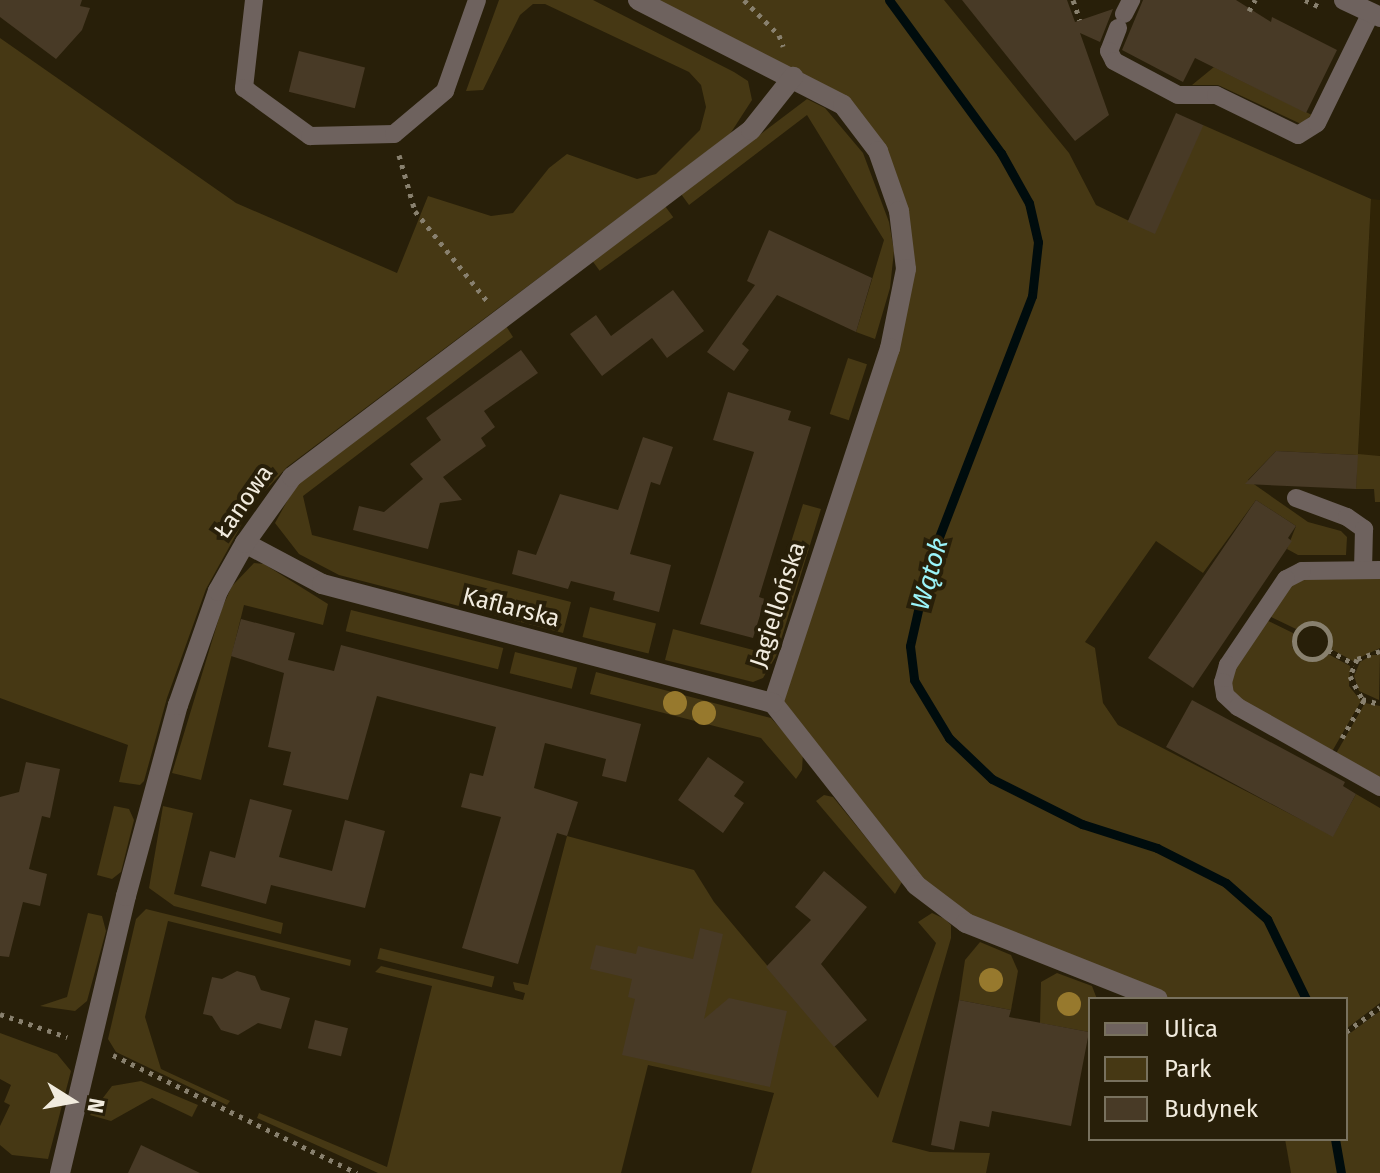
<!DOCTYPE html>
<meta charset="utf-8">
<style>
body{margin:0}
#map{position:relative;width:1380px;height:1173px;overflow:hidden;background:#281f09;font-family:"Fira Sans",sans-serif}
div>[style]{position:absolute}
.built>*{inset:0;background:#302406}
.green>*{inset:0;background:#463814;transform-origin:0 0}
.stream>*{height:9px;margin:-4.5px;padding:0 4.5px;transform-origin:4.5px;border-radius:4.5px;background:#000c0d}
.building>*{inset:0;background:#483a26;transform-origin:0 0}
.path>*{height:5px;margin-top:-2.5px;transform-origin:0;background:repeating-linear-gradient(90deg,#88806e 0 4px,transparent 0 10px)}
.path>.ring{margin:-2.5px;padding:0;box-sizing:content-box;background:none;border:5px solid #88806e;border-radius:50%}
.lane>*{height:18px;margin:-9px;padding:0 9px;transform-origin:9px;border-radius:9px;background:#6e625e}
.street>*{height:20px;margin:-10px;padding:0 10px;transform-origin:10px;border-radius:10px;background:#6e625e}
.trees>*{width:24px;height:24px;margin:-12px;border-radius:50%;background:#97792d}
span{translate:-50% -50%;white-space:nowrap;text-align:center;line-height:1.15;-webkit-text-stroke:8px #281f09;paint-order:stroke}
.street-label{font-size:24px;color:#f1ebde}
.water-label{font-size:26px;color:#9bf4f9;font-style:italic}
.legend{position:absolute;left:1088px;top:997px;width:260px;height:144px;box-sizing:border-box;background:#281f09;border:2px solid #78715e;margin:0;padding:10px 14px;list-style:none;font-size:24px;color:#f1ebde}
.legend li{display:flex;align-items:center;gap:16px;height:40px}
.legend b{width:40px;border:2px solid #78715e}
.north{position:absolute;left:32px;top:1061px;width:80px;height:80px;-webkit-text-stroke:6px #281f09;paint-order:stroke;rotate:101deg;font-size:22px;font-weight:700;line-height:32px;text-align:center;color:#f1ebde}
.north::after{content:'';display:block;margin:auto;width:28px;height:36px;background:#f1ebde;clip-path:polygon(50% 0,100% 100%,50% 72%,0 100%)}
</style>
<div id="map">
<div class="built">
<div style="clip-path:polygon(1371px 199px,1380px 200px,1380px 456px,1358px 455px)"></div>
</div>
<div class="green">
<div style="clip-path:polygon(499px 0,593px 0,734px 72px,748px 81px,752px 100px,730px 134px,287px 467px,253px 504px,206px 589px,167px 698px,144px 781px,140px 785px,119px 782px,128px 745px,0 698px,0 38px,236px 203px,397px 273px,428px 196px,491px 216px,513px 213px,549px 168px,567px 154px,637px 179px,656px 174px,700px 130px,706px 107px,701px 85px,689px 72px,545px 4px,533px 4px,520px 15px,483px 90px,466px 91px)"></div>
<div style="clip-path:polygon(647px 0,886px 0,999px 154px,1027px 203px,1036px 242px,1030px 296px,927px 565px,908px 645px,912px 681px,947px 740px,992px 781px,1083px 826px,1156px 849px,1223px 884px,1266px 920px,1304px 999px,1169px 999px,968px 920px,918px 882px,786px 714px,782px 698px,894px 348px,903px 209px,845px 102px)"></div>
<div style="clip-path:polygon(893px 0,944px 0,1069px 153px,1096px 205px,1150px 231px,1203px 125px,1371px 199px,1358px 454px,1380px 456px,1380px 502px,1375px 502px,1374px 489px,1356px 489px,1357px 455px,1276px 451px,1248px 480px,1308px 522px,1341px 531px,1347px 537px,1346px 555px,1298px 555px,1287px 549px,1296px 526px,1256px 500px,1203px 573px,1156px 541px,1085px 642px,1095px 648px,1103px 703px,1118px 725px,1333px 836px,1356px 794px,1380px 808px,1380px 1003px,1346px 1029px,1346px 999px,1308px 999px,1270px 918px,1227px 881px,1158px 846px,1083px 822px,994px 777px,951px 737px,916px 679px,912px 646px,930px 568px,1034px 297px,1040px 243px,1032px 202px,1003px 151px)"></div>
<div style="clip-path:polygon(1214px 67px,1312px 115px,1301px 124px,1218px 85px,1192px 85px)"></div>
<div style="clip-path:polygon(807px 99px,825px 108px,863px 153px,889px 222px,894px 251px,890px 288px,875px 339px,856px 332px,884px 240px,807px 115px,689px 205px,681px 194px)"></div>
<div style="left:665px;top:206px;width:14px;height:91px;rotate:54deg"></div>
<div style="clip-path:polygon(506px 326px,513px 337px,303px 496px,312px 535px,571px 602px,563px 633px,339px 575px,299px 554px,275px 523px,296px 485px)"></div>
<div style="left:848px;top:358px;width:20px;height:59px;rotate:18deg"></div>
<div style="clip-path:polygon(803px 504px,821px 509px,776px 656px,763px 678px,753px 682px,665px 660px,673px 629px,757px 651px)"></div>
<div style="clip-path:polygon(254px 563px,264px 564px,328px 604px,323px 625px,244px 605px,201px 780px,172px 773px,222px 608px,232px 586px)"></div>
<div style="clip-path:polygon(1380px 572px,1380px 648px,1353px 661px,1331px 649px,1330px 631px,1319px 622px,1296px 629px,1265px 614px,1288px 580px)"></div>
<div style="left:590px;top:607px;width:68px;height:31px;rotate:14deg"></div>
<div style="left:351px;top:610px;width:157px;height:22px;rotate:14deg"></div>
<div style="clip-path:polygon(1262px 618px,1293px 633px,1292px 647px,1299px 657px,1314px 662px,1328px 654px,1350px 666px,1349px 686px,1361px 701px,1330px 755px,1228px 692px,1231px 666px)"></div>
<div style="left:515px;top:652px;width:64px;height:22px;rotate:14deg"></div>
<div style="clip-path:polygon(1372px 655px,1380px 655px,1379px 700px,1359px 691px,1354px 676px,1360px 662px)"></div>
<div style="clip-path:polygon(596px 672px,771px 718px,803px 753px,802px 770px,796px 779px,761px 738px,590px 694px)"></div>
<div style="clip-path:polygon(1365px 703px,1380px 706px,1380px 783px,1334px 757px)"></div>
<div style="clip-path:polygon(824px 795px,833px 797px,902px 882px,895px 894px,816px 801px)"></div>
<div style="clip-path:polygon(114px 806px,129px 809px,134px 820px,121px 872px,112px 879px,97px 875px)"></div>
<div style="clip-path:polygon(163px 806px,193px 813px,174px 894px,283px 923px,281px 934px,174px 906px,149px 888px)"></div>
<div style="clip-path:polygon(567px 836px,694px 870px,714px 902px,878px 1098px,936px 943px,918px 922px,932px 913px,945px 919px,951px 925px,951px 938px,892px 1142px,930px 1152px,990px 1153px,986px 1173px,751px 1173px,774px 1093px,648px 1065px,621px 1173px,378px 1173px,257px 1118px,259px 1113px,387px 1167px,432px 986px,375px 972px,381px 966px,523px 1000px,525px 993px,515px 990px,513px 982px,528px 985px)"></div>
<div style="clip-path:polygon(146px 909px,351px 960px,350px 966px,168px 921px,145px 1017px,161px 1069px,230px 1101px,227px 1105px,116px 1052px,108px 1039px,136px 919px)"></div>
<div style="clip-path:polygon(88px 913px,102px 916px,106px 931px,87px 1001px,75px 1011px,40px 1006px,67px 997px)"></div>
<div style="clip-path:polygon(980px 942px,1011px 955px,1018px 971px,1011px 1010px,959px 1000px,965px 960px)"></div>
<div style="left:380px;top:948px;width:118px;height:11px;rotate:14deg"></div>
<div style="clip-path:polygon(1057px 973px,1092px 986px,1097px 999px,1090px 999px,1089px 1032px,1040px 1023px,1041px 982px)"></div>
<div style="clip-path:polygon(1380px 1011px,1380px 1173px,1344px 1173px,1338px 1139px,1346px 1139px,1346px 1029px,1349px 1034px)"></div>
<div style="clip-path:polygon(0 1033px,57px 1054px,71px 1071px,48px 1159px,12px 1155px,0 1145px,0 1126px,10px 1105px,4px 1102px,11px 1085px,0 1079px)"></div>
<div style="clip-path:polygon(141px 1081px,198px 1105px,192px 1117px,152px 1098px,111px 1121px,90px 1115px,112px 1086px)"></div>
<div style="clip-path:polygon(1285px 1139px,1333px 1139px,1338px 1173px,1291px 1173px)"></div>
</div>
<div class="stream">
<div style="left:889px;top:0;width:190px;rotate:53.8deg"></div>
<div style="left:1001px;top:153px;width:57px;rotate:60.8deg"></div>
<div style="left:1029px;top:203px;width:40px;rotate:77deg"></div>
<div style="left:1038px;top:242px;width:54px;rotate:96.3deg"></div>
<div style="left:1032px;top:296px;width:289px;rotate:111.1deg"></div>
<div style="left:928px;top:566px;width:82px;rotate:102.7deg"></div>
<div style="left:910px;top:646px;width:34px;rotate:83deg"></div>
<div style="left:914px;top:680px;width:68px;rotate:58.9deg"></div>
<div style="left:949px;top:738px;width:59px;rotate:43.6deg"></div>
<div style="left:992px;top:779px;width:101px;rotate:26.6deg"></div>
<div style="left:1082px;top:824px;width:79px;rotate:17.7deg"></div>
<div style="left:1157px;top:848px;width:77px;rotate:26.9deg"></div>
<div style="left:1226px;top:883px;width:55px;rotate:41.3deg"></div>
<div style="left:1267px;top:919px;width:89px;rotate:64deg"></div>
<div style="left:1335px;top:1139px;width:35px;rotate:80deg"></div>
</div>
<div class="building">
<div style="clip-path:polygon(0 0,82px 0,80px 6px,90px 8px,82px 30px,56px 59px,0 17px)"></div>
<div style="clip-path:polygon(962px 0,1067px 0,1075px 22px,1113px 9px,1100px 42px,1080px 33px,1109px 115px,1075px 141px)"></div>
<div style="clip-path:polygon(1143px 0,1236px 0,1271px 22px,1272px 17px,1337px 50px,1306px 113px,1195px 58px,1183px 82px,1122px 50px)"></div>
<div style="left:299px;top:51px;width:68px;height:42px;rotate:14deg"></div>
<div style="left:1176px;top:113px;width:30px;height:119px;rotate:24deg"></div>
<div style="clip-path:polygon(769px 230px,872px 278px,856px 332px,777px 295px,742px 344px,749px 350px,734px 371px,707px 352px,755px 285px,747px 281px)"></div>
<div style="clip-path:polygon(673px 290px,704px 331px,667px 358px,652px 338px,602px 376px,570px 334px,596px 315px,611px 336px)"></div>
<div style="clip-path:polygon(521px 350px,538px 373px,484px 411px,495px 427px,481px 438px,486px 446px,443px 477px,462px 500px,440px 503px,428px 549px,353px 530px,359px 506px,384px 512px,423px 479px,410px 464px,441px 440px,426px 418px)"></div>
<div style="clip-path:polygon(728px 392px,791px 411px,788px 420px,811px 427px,759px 597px,765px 599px,753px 638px,700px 624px,754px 452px,713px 440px)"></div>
<div style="clip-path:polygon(643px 437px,673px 447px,660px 485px,651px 482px,630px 554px,671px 565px,659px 612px,613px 600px,615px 592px,571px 581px,568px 589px,512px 574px,518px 550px,536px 555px,560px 494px,618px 510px)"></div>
<div style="clip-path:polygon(1276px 451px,1358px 455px,1356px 489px,1245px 484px)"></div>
<div style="clip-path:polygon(1256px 500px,1296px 526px,1288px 538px,1292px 541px,1193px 688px,1148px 658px)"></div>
<div style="clip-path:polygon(241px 619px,295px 633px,288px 660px,334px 671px,341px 645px,641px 724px,626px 782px,602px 776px,606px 759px,545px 743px,534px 788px,578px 802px,567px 836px,557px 833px,518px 964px,462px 948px,501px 817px,461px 807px,470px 773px,483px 776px,496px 727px,377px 696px,348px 800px,283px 785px,291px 752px,268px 747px,284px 673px,231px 656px)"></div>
<div style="clip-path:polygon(1192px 700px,1345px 782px,1343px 786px,1356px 794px,1333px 837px,1166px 747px)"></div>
<div style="clip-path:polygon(708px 757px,744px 782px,734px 796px,744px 803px,723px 833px,678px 800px)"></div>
<div style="clip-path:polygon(26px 762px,60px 769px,50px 818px,42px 816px,29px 869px,47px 874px,40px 906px,23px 902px,9px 957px,0 956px,0 797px,19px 792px)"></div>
<div style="clip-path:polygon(250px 799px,292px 810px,279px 857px,332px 871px,345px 820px,385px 831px,365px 908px,271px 885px,266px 904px,201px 886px,210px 851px,235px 858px)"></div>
<div style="clip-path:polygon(824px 871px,867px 907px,821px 964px,867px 1020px,834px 1047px,766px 967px,811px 920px,795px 907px)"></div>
<div style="clip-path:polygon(700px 928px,723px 934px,704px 1019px,729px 998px,787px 1011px,770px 1087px,622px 1055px,635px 999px,628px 997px,632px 979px,590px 969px,596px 945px,636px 954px,638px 946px,693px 959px)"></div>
<div style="clip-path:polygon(237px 971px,255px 976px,261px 990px,290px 998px,281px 1029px,258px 1023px,238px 1035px,221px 1030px,212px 1016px,203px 1014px,212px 977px,222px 979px)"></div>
<div style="clip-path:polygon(959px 1000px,1011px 1010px,1009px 1017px,1089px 1032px,1071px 1126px,992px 1111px,989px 1127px,960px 1121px,954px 1150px,931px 1145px)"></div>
<div style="left:315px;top:1020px;width:34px;height:29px;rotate:14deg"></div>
<div style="clip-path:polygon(141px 1145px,200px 1173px,128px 1173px)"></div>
</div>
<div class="path">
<div style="left:744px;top:0;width:49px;rotate:45deg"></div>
<div style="left:779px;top:35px;width:12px;rotate:70deg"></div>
<div style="left:1073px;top:0;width:21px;rotate:71deg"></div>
<div style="left:1305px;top:0;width:19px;rotate:25deg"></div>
<div style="left:1249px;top:11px;width:13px;rotate:-61deg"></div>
<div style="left:399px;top:155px;width:58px;rotate:74.1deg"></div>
<div style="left:415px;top:211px;width:115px;rotate:51.3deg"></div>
<div class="ring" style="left:1294px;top:623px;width:31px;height:31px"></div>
<div style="left:1328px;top:650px;width:30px;rotate:28deg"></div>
<div style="left:1380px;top:651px;width:24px;rotate:161deg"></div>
<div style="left:1357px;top:659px;width:18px;rotate:112deg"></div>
<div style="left:1350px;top:676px;width:26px;rotate:62deg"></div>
<div style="left:1362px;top:699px;width:19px;rotate:16deg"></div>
<div style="left:1342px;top:738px;width:44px;rotate:-59.9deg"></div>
<div style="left:0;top:1014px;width:71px;rotate:18.9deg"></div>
<div style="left:1346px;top:1032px;width:42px;rotate:-36.3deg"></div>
<div style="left:113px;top:1055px;width:271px;rotate:25.8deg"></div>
</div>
<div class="lane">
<div style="left:254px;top:0;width:89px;rotate:96.5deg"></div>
<div style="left:244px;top:88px;width:82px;rotate:36deg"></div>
<div style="left:310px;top:136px;width:84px;rotate:-1.4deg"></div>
<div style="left:394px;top:134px;width:67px;rotate:-40.1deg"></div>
<div style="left:445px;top:91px;width:96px;rotate:-70.6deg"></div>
<div style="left:1124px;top:14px;width:16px;rotate:-63deg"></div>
<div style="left:1118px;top:28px;width:25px;rotate:111deg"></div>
<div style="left:1109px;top:51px;width:11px;rotate:63deg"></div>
<div style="left:1114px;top:61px;width:72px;rotate:28deg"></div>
<div style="left:1178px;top:95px;width:38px"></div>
<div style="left:1216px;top:95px;width:91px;rotate:26deg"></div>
<div style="left:1298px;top:135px;width:22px;rotate:-32deg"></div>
<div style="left:1317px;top:123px;width:123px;rotate:-63.9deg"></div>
<div style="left:1296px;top:498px;width:54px;rotate:20.4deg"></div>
<div style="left:1347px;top:517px;width:21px;rotate:35deg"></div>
<div style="left:1364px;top:529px;width:40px;rotate:91.4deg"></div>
<div style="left:1380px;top:570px;width:78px;rotate:179.3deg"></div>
<div style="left:1302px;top:571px;width:18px;rotate:153deg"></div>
<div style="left:1286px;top:579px;width:104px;rotate:124deg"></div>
<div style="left:1228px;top:665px;width:18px;rotate:106deg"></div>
<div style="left:1223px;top:682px;width:13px;rotate:81deg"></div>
<div style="left:1225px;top:695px;width:18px;rotate:43deg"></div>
<div style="left:1238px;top:707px;width:163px;rotate:29.4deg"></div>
</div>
<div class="street">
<div style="left:638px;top:0;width:230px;rotate:27.1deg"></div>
<div style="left:843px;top:105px;width:58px;rotate:52.7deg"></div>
<div style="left:878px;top:151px;width:64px;rotate:70.7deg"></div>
<div style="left:899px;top:211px;width:58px;rotate:83.1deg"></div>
<div style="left:906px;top:269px;width:81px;rotate:101.4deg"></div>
<div style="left:890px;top:348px;width:374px;rotate:108.2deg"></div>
<div style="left:773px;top:703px;width:231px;rotate:51.8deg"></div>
<div style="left:916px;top:885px;width:63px;rotate:37.2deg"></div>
<div style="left:966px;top:923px;width:206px;rotate:21.6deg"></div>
<div style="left:1344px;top:0;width:40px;rotate:25deg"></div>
<div style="left:245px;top:543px;width:87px;rotate:28deg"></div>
<div style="left:322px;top:584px;width:466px;rotate:14.8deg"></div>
<div style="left:60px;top:1173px;width:285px;rotate:-76.6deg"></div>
<div style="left:126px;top:896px;width:198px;rotate:-74.8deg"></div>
<div style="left:178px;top:705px;width:121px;rotate:-70.7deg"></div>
<div style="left:218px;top:591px;width:55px;rotate:-60.6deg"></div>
<div style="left:245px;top:543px;width:81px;rotate:-54.5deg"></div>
<div style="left:292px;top:477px;width:575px;rotate:-37.09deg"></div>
<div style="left:751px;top:130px;width:68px;rotate:-51.6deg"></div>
</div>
<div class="trees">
<div style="left:675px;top:703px"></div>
<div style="left:704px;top:713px"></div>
<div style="left:991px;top:980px"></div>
<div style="left:1069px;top:1004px"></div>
</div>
<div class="street-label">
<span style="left:244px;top:502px;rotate:-55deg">Łanowa</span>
<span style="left:778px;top:605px;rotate:-72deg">Jagiellońska</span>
<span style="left:511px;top:608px;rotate:14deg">Kaflarska</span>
</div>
<div class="water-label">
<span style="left:930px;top:574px;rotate:-74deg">Wątok</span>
</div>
<ul class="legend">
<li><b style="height:10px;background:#6e625e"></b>Ulica</li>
<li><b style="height:22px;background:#463814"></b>Park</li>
<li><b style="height:22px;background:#483a26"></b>Budynek</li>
</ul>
<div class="north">N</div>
</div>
